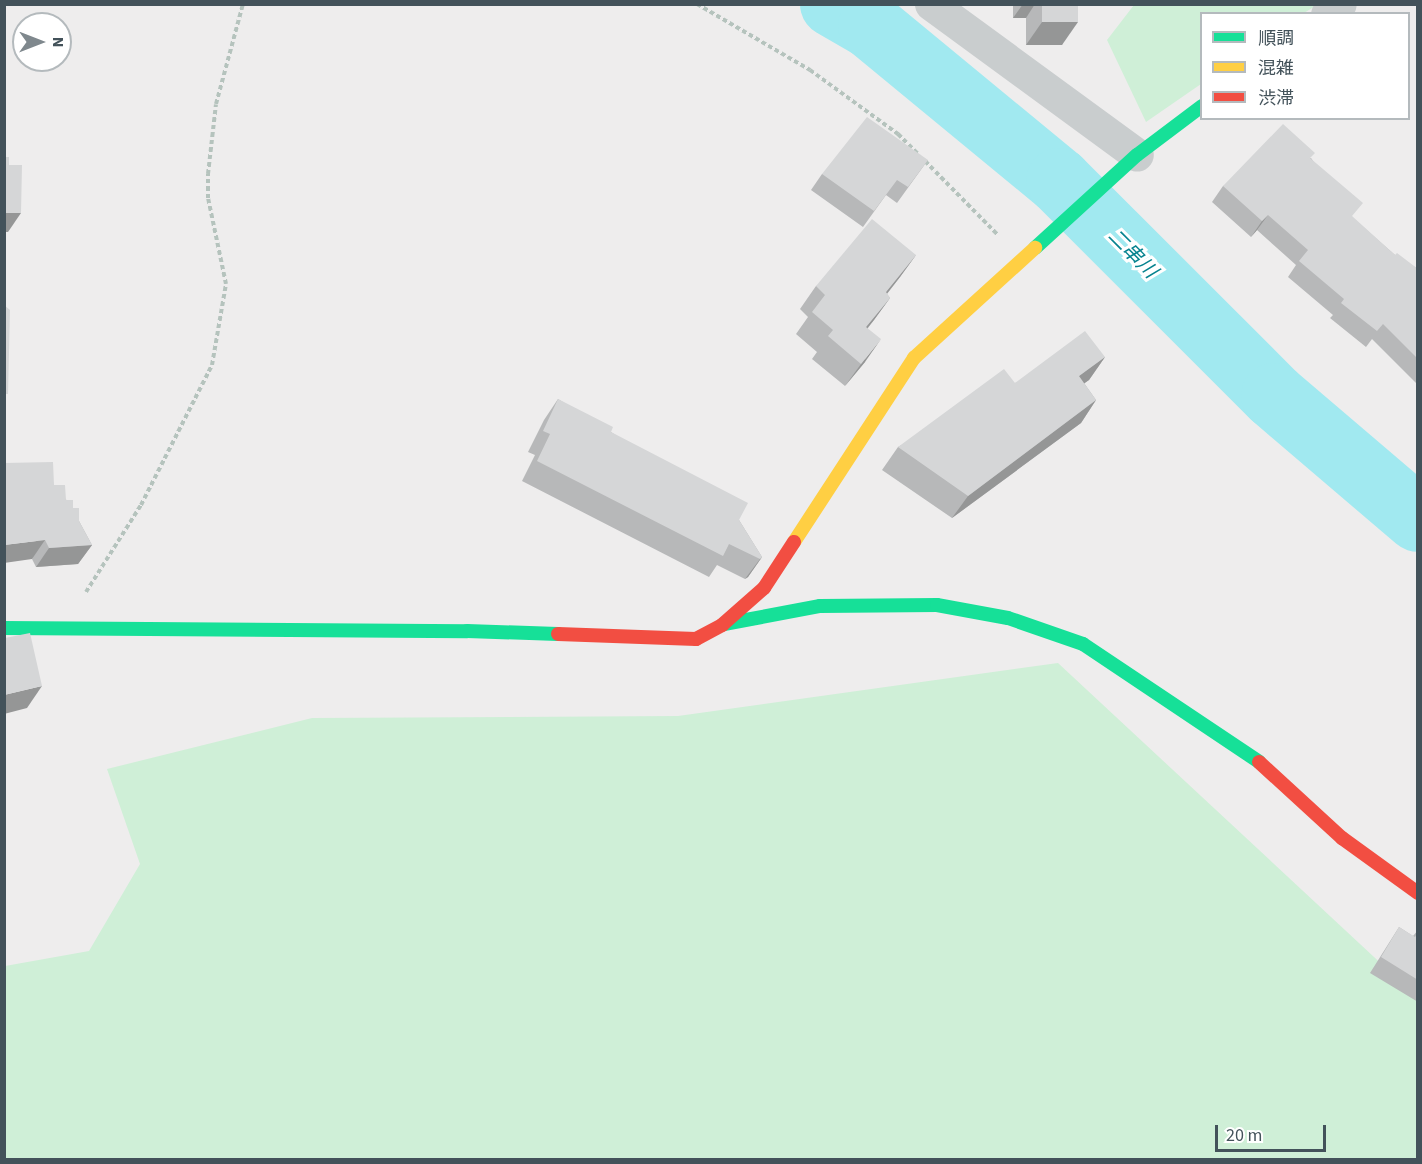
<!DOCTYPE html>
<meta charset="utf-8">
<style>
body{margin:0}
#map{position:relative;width:1422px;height:1164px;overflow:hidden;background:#eeeded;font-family:"Source Sans 3","Noto Sans JP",sans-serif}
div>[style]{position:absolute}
.green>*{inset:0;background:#cfefd7}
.river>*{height:66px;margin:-33px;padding:0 33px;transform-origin:33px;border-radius:33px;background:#a1e9f0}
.path>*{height:4px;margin-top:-2px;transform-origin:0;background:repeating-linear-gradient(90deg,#b5c3bd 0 4.5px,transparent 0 7.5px)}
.street>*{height:33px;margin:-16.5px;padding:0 16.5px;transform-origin:16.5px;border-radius:16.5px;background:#c9cdce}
.fast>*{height:14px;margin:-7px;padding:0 7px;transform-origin:7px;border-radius:7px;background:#16e098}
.slow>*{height:14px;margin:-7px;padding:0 7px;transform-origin:7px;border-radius:7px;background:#ffcf43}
.jam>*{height:14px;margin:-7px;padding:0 7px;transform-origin:7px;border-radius:7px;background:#f24e42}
.wall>*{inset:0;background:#b7b8b9}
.shaded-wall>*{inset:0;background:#959696}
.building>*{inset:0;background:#d5d6d7;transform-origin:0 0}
span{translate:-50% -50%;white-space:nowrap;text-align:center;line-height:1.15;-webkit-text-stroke:6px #fff;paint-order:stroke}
.water-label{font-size:20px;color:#06838f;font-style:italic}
.frame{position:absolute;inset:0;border:6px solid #43525a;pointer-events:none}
.legend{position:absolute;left:1200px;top:12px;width:210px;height:108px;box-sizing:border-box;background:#fff;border:2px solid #b4babd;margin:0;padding:8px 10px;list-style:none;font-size:18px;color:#43525a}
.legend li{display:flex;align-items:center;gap:12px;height:30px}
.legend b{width:30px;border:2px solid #b4babd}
.north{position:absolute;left:12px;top:12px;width:60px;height:60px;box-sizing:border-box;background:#fff;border:2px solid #b4babd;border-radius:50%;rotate:90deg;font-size:16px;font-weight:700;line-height:24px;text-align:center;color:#43525a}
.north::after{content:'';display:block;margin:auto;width:21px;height:27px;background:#7f888d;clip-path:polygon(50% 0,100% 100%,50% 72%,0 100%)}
.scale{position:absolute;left:1215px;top:1125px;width:111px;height:27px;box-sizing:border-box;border:3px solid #43525a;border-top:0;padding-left:8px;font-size:18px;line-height:21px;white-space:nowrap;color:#43525a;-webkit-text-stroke:4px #fff;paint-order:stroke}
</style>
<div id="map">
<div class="green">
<div style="clip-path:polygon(1134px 5px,1317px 5px,1304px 13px,1202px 14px,1201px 84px,1146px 122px,1107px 40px)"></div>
<div style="clip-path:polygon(1058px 663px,1417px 997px,1417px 1159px,5px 1160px,5px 966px,89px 951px,140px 864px,107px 769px,312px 718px,678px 716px)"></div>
</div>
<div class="river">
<div style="left:833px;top:4px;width:44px;rotate:30.1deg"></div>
<div style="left:871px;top:26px;width:244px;rotate:39.5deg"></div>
<div style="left:1059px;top:181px;width:304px;rotate:45deg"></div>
<div style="left:1274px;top:396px;width:189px;rotate:40.5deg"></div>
</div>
<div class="path">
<div style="left:697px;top:4px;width:131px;rotate:30.3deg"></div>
<div style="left:810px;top:70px;width:109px;rotate:36deg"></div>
<div style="left:898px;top:134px;width:30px;rotate:45deg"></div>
<div style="left:925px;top:161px;width:103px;rotate:45.4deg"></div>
<div style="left:86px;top:592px;width:103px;rotate:-57.7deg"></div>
<div style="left:141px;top:505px;width:157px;rotate:-63.1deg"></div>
<div style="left:212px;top:365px;width:82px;rotate:-80.2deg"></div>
<div style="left:226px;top:284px;width:88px;rotate:-101.8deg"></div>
<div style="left:208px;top:198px;width:24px;rotate:-90deg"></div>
<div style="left:208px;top:174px;width:70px;rotate:-83.5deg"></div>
<div style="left:216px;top:104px;width:104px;rotate:-74.9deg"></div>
</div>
<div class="street">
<div style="left:931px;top:4px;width:255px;rotate:36.2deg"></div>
<div style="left:1327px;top:14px;width:16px;rotate:-38deg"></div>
</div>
<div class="fast">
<div style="left:1035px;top:248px;width:138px;rotate:-42.4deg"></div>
<div style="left:1137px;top:155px;width:81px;rotate:-37deg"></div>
<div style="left:724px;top:624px;width:98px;rotate:-10.6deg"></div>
<div style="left:820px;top:606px;width:117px;rotate:-0.5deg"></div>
<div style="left:937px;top:605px;width:72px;rotate:10.4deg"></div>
<div style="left:1008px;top:618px;width:79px;rotate:19.1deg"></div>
<div style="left:1083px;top:644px;width:212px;rotate:33.8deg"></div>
<div style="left:4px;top:628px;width:463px;rotate:0.4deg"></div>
<div style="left:467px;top:631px;width:91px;rotate:1.9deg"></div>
</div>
<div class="slow">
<div style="left:794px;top:542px;width:220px;rotate:-56.9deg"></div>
<div style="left:914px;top:358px;width:164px;rotate:-42.3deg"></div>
</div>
<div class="jam">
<div style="left:558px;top:634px;width:138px;rotate:2.1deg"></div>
<div style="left:696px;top:639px;width:30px;rotate:-28deg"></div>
<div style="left:722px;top:625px;width:56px;rotate:-41.4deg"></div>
<div style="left:764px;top:588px;width:55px;rotate:-56.9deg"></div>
<div style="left:1259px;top:762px;width:113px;rotate:42.5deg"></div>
<div style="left:1342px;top:838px;width:94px;rotate:35.9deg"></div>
</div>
<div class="wall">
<div style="clip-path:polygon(1013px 4px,1078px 4px,1062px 45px,1026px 45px,1026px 18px,1013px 18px)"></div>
<div style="clip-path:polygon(1311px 158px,1353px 218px,1395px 255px,1418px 269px,1418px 385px,1372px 339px,1366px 347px,1330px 318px,1333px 315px,1288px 277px,1296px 265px,1257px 230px,1251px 237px,1212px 202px,1223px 186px)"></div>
<div style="clip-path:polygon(928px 160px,897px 203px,886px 195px,863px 227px,811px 190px,822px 174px)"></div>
<div style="clip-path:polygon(916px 255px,900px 277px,887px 294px,890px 298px,868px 328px,865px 362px,845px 386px,812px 359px,817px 352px,796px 334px,808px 317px,800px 309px,816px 286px)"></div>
<div style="clip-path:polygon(1105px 357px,1089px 380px,1084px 383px,1096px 400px,1081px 423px,952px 518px,882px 470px,898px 447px,1015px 383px)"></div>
<div style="clip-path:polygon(558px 399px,611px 432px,739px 520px,762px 557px,748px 577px,745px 579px,717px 565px,709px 577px,522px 481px,535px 455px,528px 452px,544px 420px)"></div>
<div style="clip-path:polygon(54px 485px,73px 508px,79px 521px,92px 545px,78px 564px,36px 567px,32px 559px)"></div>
<div style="clip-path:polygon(1399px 927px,1413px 936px,1418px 930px,1418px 1002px,1370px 973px)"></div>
</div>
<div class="shaded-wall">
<div style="clip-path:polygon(1023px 4px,1035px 4px,1026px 18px,1013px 18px)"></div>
<div style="clip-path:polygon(1042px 22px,1078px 22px,1062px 45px,1026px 45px)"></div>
<div style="clip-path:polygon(4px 213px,21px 213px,8px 232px,4px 232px)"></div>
<div style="clip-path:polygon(1268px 215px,1257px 230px,1251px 237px,1262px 221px)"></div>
<div style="clip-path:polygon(916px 255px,900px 277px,870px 315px,886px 292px)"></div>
<div style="clip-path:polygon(890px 298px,874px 320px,850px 349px,866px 327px)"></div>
<div style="clip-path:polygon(881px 339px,865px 362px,845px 386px,861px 364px)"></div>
<div style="clip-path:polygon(1105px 357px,1089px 380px,1063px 399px,1079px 376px)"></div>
<div style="clip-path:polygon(1096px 400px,1081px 423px,952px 518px,968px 496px)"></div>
<div style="clip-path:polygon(45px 540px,32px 559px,4px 563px,4px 545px)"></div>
<div style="clip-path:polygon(92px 545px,78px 564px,36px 567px,49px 548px)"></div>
<div style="clip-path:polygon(762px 557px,748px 577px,745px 579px,760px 559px)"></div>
<div style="clip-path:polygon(42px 686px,27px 708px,4px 714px,4px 695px)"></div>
</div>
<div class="building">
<div style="left:1042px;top:4px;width:36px;height:18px"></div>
<div style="clip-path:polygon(867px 117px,928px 160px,908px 187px,897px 180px,874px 211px,822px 174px)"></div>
<div style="clip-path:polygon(1283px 124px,1315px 153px,1310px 158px,1363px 203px,1352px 216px,1395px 255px,1397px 253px,1418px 269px,1418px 359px,1383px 324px,1377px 331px,1341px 303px,1344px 299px,1299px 261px,1308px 250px,1268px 215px,1262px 221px,1223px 186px)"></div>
<div style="clip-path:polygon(4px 157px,9px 157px,9px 165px,22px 165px,21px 213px,4px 213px)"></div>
<div style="clip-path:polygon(872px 219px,916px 255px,886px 292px,890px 298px,866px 327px,881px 339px,861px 364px,828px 336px,833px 330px,812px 312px,825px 295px,816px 286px)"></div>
<div style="clip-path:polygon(4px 305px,10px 310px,8px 394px,4px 394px)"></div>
<div style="clip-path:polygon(1085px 331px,1105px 357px,1079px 376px,1096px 400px,968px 496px,898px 447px,1004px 369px,1015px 383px)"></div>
<div style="clip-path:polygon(558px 399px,613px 427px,611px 432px,748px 503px,739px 520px,762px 557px,760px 559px,729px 544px,723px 556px,537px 461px,550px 434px,543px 431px)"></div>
<div style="clip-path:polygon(53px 462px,54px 485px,65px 485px,66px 500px,73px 500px,73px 508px,79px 508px,79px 521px,92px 545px,49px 548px,45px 540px,4px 545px,4px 463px)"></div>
<div style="clip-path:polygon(30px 633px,42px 686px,4px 695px,4px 636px,5px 638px)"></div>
<div style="clip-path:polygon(1399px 927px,1415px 937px,1418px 932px,1418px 980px,1381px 957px)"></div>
</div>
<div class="water-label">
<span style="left:1132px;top:254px;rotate:45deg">二串川</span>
</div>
<div class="frame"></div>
<ul class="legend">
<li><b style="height:8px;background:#16e098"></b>順調</li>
<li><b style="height:8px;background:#ffcf43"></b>混雑</li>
<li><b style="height:8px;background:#f24e42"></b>渋滞</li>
</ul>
<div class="north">N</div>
<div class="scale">20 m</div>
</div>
